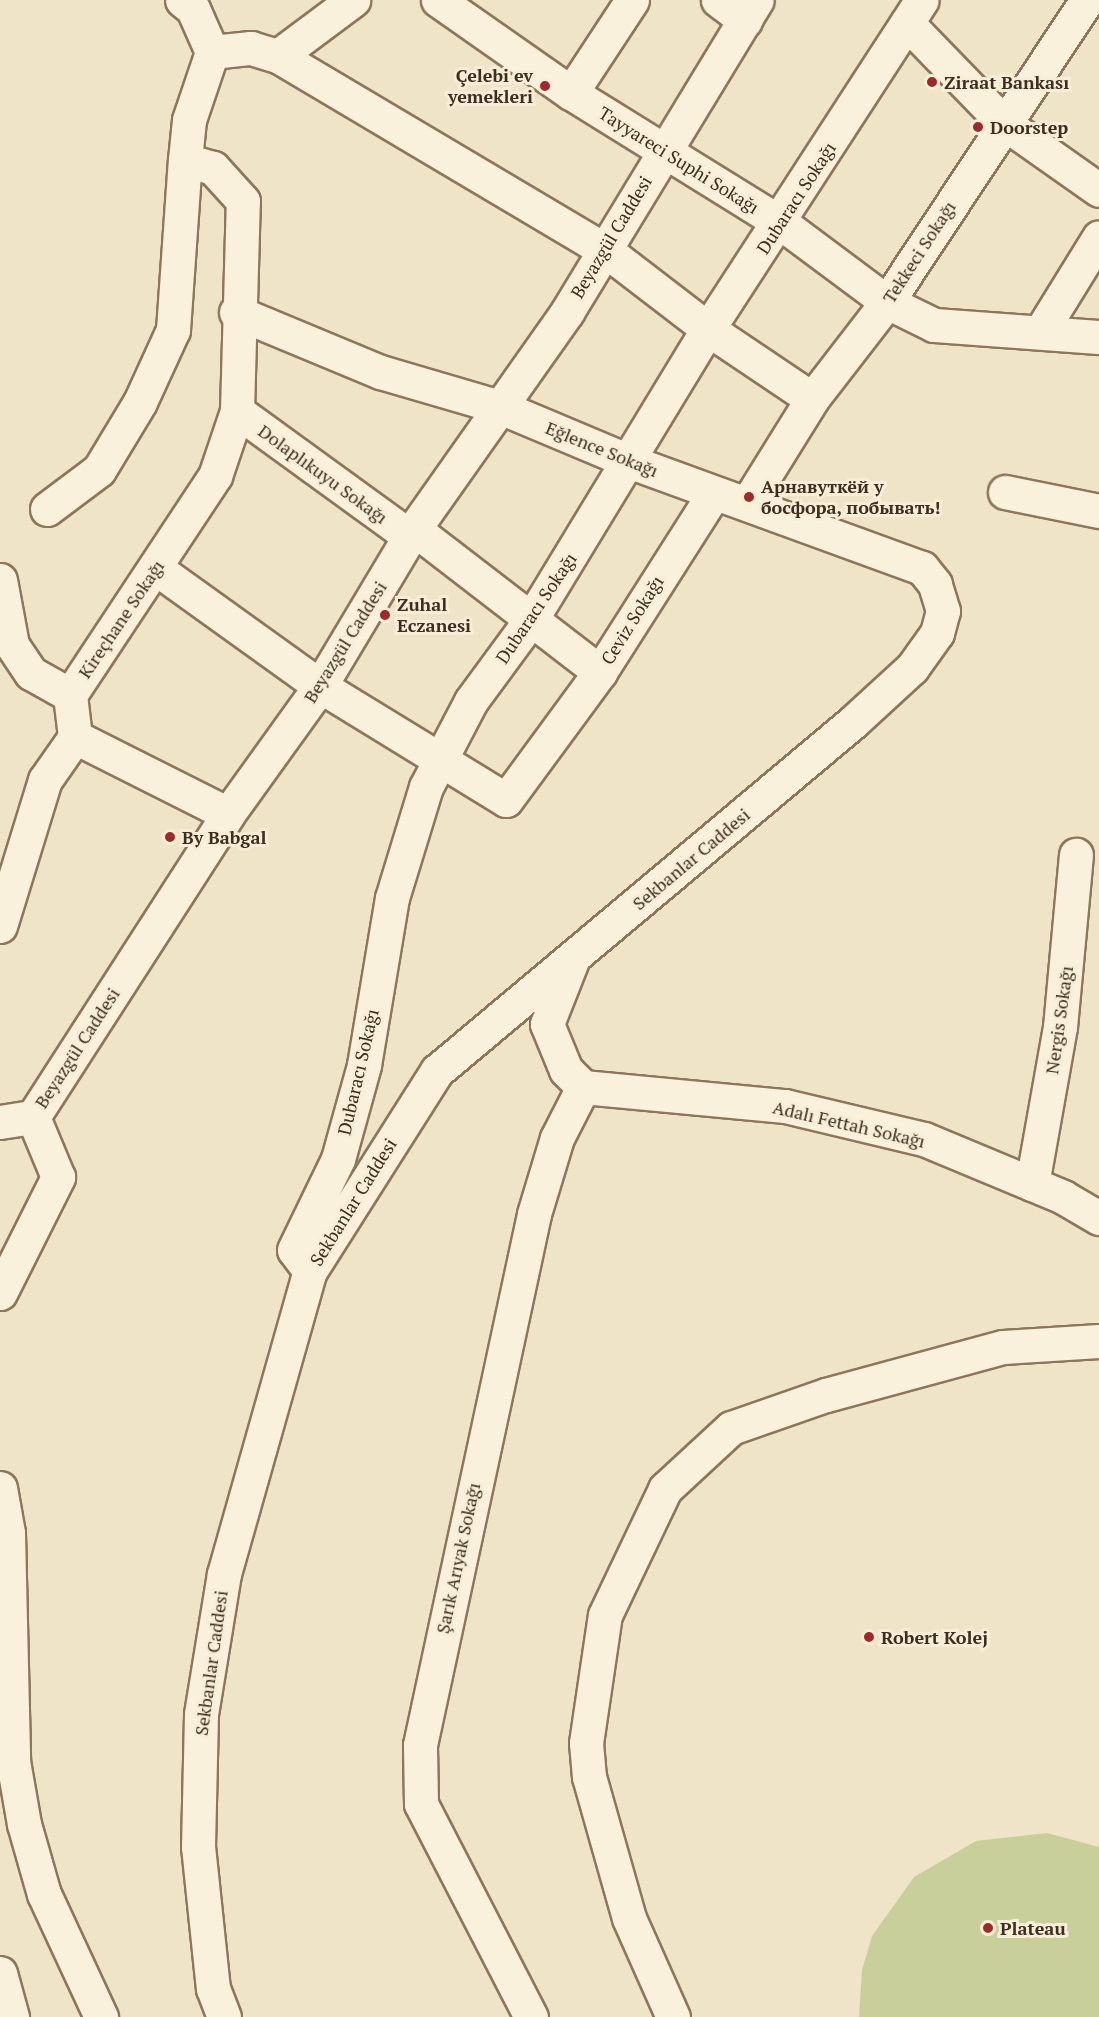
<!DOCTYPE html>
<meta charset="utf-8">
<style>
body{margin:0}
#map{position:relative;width:1099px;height:2017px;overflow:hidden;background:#f0e4c8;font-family:"PT Serif",serif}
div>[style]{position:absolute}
.green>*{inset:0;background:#c9cf9b}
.roads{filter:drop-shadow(2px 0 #8d765c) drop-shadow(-2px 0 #8d765c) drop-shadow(0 2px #8d765c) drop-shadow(0 -2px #8d765c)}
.minor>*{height:33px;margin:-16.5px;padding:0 16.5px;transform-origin:16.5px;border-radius:16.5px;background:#faf1dc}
.dots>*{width:16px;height:16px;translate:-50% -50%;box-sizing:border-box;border:3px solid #f7eed8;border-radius:50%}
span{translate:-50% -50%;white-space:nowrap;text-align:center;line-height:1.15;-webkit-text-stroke:6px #f7eed8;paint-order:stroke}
.poi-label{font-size:18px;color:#3d2e20;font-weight:700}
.right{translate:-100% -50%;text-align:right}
.left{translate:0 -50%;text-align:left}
.street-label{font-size:18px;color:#3d2e20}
</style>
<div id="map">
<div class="green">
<div style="clip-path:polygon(1047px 1833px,1099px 1847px,1099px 2017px,859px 2017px,862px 1970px,872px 1936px,914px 1877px,976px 1841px)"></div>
</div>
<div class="roads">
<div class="minor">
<div style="left:438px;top:0;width:162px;rotate:35deg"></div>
<div style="left:571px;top:93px;width:247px;rotate:31.8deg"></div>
<div style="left:781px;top:223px;width:132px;rotate:36.7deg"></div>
<div style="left:887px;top:302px;width:52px;rotate:26.1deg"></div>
<div style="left:934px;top:325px;width:165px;rotate:4.2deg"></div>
<div style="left:718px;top:0;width:34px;rotate:37deg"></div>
<div style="left:907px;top:23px;width:139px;rotate:45.9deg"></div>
<div style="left:1004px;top:123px;width:116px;rotate:35.2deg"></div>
<div style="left:212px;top:52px;width:39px;rotate:-6deg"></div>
<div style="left:251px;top:48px;width:28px;rotate:17deg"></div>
<div style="left:278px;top:56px;width:380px;rotate:30.7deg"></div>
<div style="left:605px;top:250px;width:130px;rotate:37.5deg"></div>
<div style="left:708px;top:329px;width:125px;rotate:33.9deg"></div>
<div style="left:278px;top:56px;width:94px;rotate:-36.7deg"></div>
<div style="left:571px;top:93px;width:111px;rotate:-56.7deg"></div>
<div style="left:1041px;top:331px;width:110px;rotate:-58.3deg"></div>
<div style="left:237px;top:411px;width:213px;rotate:36deg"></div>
<div style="left:1005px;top:492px;width:96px;rotate:11.4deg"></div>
<div style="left:748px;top:502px;width:121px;rotate:-58.1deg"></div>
<div style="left:812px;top:399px;width:123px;rotate:-52.3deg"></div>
<div style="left:887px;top:302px;width:362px;rotate:-56.5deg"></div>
<div style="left:47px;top:509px;width:65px;rotate:-36.9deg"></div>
<div style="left:99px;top:470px;width:79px;rotate:-58.9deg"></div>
<div style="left:140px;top:402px;width:79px;rotate:-65.4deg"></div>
<div style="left:173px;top:330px;width:170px;rotate:-86deg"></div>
<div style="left:414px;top:529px;width:235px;rotate:37.6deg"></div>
<div style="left:600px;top:672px;width:212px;rotate:-57.5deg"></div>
<div style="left:157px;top:569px;width:201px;rotate:35.7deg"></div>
<div style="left:320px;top:686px;width:218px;rotate:31.5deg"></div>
<div style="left:506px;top:800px;width:159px;rotate:-53.7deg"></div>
<div style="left:0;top:580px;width:66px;rotate:79.5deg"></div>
<div style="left:12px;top:645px;width:34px;rotate:56deg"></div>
<div style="left:31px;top:673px;width:45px;rotate:29.4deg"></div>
<div style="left:75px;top:737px;width:171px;rotate:26.7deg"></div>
<div style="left:0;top:926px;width:153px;rotate:-72.9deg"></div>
<div style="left:45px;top:780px;width:52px;rotate:-55.1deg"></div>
<div style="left:75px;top:737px;width:42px;rotate:-96.8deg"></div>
<div style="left:70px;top:695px;width:263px;rotate:-56.5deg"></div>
<div style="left:215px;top:476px;width:69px;rotate:-71.3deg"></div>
<div style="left:237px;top:411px;width:210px;rotate:-88.4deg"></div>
<div style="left:243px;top:201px;width:45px;rotate:-132.3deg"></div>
<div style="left:213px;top:168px;width:29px;rotate:-164deg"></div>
<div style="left:185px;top:160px;width:40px;rotate:-84.3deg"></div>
<div style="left:189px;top:120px;width:72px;rotate:-71.3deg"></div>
<div style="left:212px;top:52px;width:47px;rotate:-113.8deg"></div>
<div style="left:193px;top:9px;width:14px;rotate:-141deg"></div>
<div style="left:573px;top:958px;width:71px;rotate:111.5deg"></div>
<div style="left:547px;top:1024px;width:50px;rotate:67.6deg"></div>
<div style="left:566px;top:1070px;width:24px;rotate:45deg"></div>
<div style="left:583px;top:1087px;width:203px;rotate:5.4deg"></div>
<div style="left:785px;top:1106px;width:143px;rotate:13.4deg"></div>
<div style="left:924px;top:1139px;width:151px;rotate:22.6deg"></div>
<div style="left:1063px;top:1197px;width:42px;rotate:30.3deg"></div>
<div style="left:33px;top:1117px;width:360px;rotate:-57.2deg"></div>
<div style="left:228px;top:814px;width:158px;rotate:-54.3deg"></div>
<div style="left:320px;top:686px;width:183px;rotate:-59.1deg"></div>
<div style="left:414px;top:529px;width:266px;rotate:-54.8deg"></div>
<div style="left:567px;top:312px;width:365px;rotate:-58.7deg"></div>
<div style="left:0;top:1122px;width:33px;rotate:-9deg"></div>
<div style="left:1032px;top:1184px;width:159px;rotate:-79.9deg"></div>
<div style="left:1060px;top:1027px;width:173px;rotate:-84.7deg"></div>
<div style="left:310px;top:1271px;width:26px;rotate:-127deg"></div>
<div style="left:294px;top:1250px;width:101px;rotate:-64.2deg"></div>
<div style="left:338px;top:1159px;width:98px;rotate:-74.5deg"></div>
<div style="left:364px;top:1065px;width:169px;rotate:-80.5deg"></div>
<div style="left:392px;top:898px;width:116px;rotate:-73deg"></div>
<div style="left:426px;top:787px;width:97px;rotate:-62.4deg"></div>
<div style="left:471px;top:701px;width:103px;rotate:-53.7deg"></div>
<div style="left:532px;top:618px;width:338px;rotate:-58.7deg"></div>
<div style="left:708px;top:329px;width:392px;rotate:-57deg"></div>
<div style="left:0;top:1293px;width:130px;rotate:-63.4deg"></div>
<div style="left:58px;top:1177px;width:65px;rotate:-112.6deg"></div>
<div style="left:0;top:1488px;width:46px;rotate:79.9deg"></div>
<div style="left:8px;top:1533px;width:228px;rotate:88.7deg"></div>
<div style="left:13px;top:1761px;width:64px;rotate:80.1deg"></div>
<div style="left:24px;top:1824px;width:73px;rotate:74.1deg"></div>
<div style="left:44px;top:1894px;width:136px;rotate:65.1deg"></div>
<div style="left:0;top:1973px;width:46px;rotate:74.7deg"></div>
<div style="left:224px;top:2017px;width:30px;rotate:-111deg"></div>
<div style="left:213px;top:1989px;width:143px;rotate:-96deg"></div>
<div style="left:198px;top:1847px;width:133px;rotate:-88.7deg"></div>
<div style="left:201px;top:1714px;width:142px;rotate:-80.7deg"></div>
<div style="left:224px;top:1574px;width:315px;rotate:-74.2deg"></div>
<div style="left:310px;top:1271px;width:237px;rotate:-57.6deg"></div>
<div style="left:437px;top:1071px;width:543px;rotate:-39.99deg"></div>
<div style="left:853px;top:722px;width:80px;rotate:-42.5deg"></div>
<div style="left:912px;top:668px;width:43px;rotate:-54.5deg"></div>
<div style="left:937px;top:633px;width:23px;rotate:-75deg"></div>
<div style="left:943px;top:611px;width:28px;rotate:-107deg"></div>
<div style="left:935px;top:584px;width:21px;rotate:-129deg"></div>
<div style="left:922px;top:568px;width:310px;rotate:-160deg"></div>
<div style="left:631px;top:462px;width:142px;rotate:-157.2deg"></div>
<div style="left:500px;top:407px;width:125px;rotate:-163.7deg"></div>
<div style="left:380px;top:372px;width:156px;rotate:-157.4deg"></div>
<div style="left:531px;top:2017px;width:240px;rotate:-117.3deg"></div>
<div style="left:421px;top:1804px;width:59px;rotate:-91deg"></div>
<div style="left:420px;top:1745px;width:543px;rotate:-77.88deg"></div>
<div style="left:534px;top:1214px;width:79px;rotate:-73.2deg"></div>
<div style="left:557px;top:1138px;width:57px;rotate:-63deg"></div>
<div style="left:673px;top:2017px;width:108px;rotate:-114deg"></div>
<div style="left:629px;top:1918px;width:147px;rotate:-105.8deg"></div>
<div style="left:589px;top:1777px;width:34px;rotate:-95deg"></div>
<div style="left:586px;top:1743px;width:129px;rotate:-81.6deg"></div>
<div style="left:605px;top:1615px;width:140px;rotate:-64.5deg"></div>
<div style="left:665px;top:1489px;width:90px;rotate:-42.7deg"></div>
<div style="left:731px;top:1428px;width:101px;rotate:-19.2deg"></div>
<div style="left:826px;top:1395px;width:183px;rotate:-15.2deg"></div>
<div style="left:1003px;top:1347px;width:96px;rotate:-3.6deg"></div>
</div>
</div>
<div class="dots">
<div style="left:932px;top:82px;background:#9e2a2b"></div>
<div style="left:545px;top:86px;background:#9e2a2b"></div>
<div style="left:978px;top:127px;background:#9e2a2b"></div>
<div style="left:749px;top:497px;background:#9e2a2b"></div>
<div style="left:385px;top:615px;background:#9e2a2b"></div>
<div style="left:170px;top:837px;background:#9e2a2b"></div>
<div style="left:869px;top:1637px;background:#9e2a2b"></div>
<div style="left:988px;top:1928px;background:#9e2a2b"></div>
</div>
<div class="poi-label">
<span class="right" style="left:533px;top:86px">Çelebi ev<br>yemekleri</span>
<span class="left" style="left:944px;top:82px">Ziraat Bankası</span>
<span class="left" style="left:990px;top:127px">Doorstep</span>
<span class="left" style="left:761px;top:497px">Арнавуткёй у<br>босфора, побывать!</span>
<span class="left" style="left:397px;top:615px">Zuhal<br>Eczanesi</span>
<span class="left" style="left:182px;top:837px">By Babgal</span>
<span class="left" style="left:881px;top:1637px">Robert Kolej</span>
<span class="left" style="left:1000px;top:1928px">Plateau</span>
</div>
<div class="street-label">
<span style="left:679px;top:160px;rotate:32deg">Tayyareci Suphi Sokağı</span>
<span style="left:796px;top:198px;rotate:-57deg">Dubaracı Sokağı</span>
<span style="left:611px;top:237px;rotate:-59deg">Beyazgül Caddesi</span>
<span style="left:919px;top:252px;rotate:-57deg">Tekkeci Sokağı</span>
<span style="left:602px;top:449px;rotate:22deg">Eğlence Sokağı</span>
<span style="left:323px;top:474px;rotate:36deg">Dolaplıkuyu Sokağı</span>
<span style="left:536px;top:608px;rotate:-56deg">Dubaracı Sokağı</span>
<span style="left:121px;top:619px;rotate:-56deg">Kireçhane Sokağı</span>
<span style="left:632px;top:620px;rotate:-58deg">Ceviz Sokağı</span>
<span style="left:345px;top:642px;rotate:-58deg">Beyazgül Caddesi</span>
<span style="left:691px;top:859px;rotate:-40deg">Sekbanlar Caddesi</span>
<span style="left:1059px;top:1020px;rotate:-82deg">Nergis Sokağı</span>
<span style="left:77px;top:1048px;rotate:-57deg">Beyazgül Caddesi</span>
<span style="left:358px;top:1072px;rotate:-77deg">Dubaracı Sokağı</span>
<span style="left:849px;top:1124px;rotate:13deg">Adalı Fettah Sokağı</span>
<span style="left:353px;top:1202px;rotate:-58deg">Sekbanlar Caddesi</span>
<span style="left:458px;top:1558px;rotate:-78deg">Şarık Arıyak Sokağı</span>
<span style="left:211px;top:1663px;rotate:-82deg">Sekbanlar Caddesi</span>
</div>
</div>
